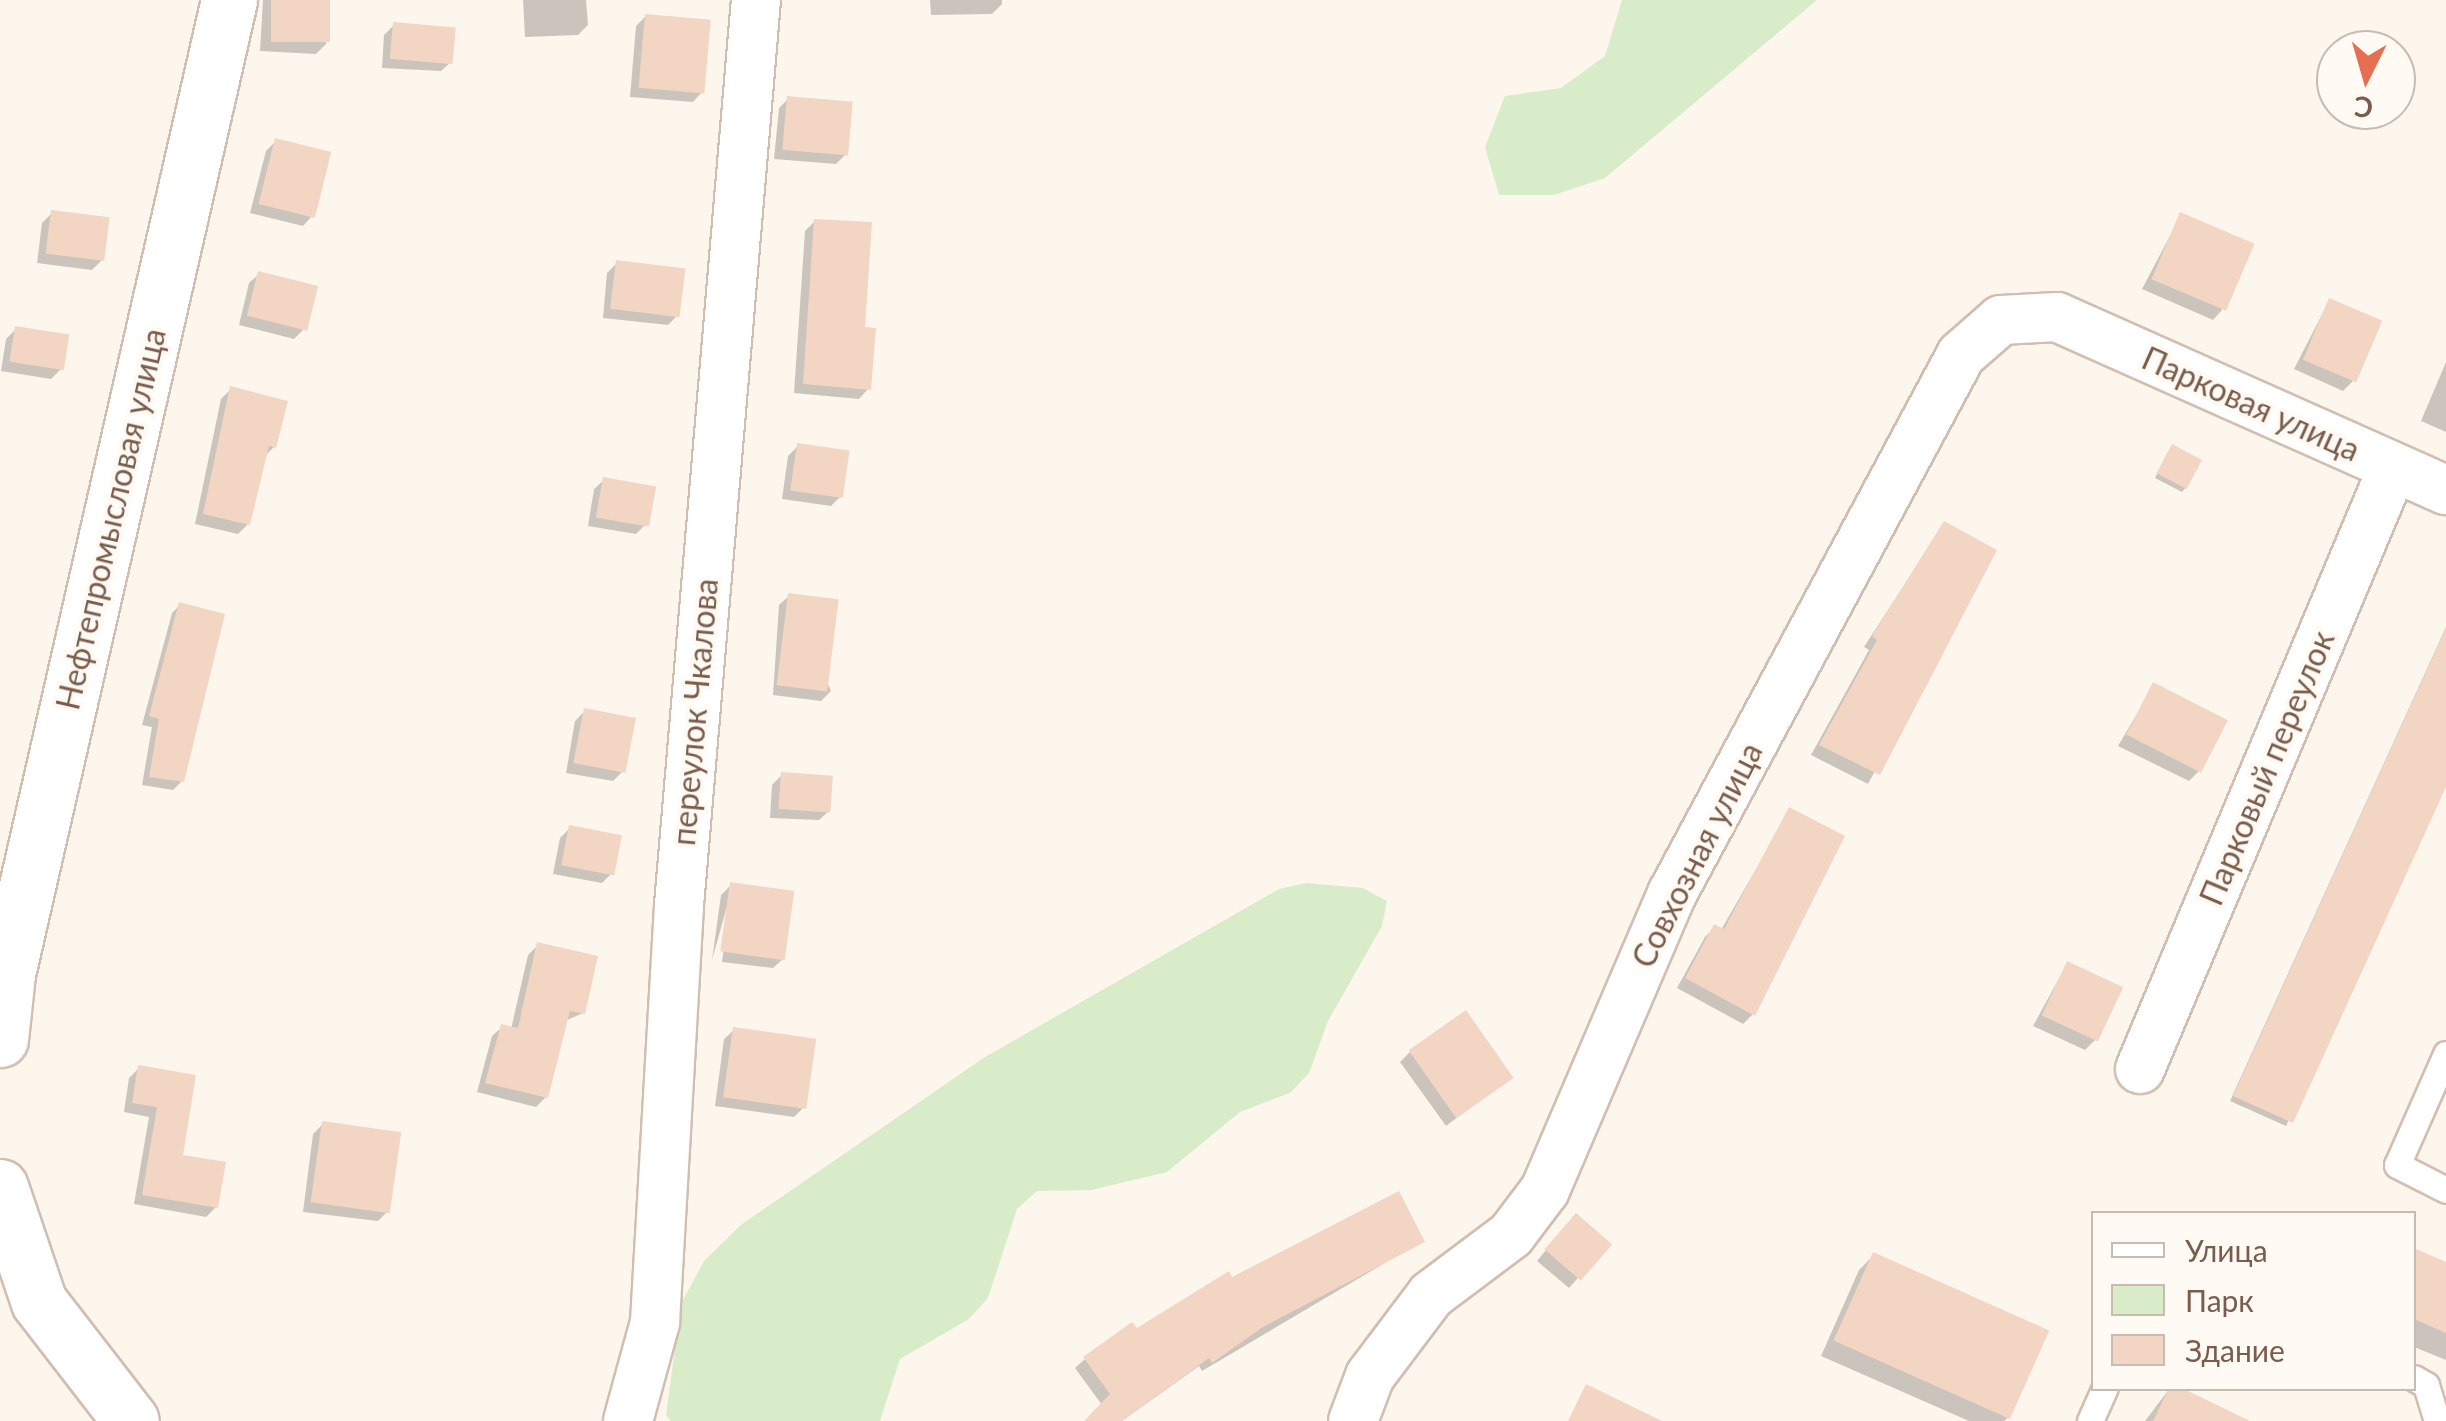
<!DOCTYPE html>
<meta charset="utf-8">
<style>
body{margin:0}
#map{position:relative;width:2446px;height:1421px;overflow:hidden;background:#fdf6ec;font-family:Lato,sans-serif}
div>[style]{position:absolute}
.green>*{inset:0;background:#d8ecc9}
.shadow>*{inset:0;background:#0003}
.building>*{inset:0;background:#f3d5c3;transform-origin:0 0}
.roads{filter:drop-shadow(2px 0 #d1beb0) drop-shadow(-2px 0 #d1beb0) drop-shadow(0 2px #d1beb0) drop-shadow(0 -2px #d1beb0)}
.service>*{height:25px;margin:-12.5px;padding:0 12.5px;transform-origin:12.5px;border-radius:12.5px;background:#fff}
.minor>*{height:48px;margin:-24px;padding:0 24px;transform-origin:24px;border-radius:24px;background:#fff}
.secondary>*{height:55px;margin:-27.5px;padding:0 27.5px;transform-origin:27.5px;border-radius:27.5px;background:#fff}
span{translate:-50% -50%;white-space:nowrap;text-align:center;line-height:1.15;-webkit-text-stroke:8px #fffaf3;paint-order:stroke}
.street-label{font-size:32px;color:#7a5c4d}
.legend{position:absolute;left:2091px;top:1211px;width:325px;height:180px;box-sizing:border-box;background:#fffaf3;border:2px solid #cabbb1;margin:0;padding:12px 18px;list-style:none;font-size:30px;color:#7a5c4d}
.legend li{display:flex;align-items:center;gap:20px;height:50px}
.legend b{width:50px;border:2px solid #cabbb1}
.north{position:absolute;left:2316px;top:30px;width:100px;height:100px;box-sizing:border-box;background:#fffaf3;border:2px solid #cabbb1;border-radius:50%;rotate:185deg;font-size:28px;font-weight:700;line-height:40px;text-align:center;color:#7a5c4d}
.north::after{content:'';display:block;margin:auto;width:35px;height:45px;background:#e76f51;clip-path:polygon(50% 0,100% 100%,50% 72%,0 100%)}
</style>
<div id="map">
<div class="green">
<div style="clip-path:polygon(1622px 0,1817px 0,1605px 178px,1554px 195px,1499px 195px,1485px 147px,1505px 96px,1561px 88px,1605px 56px)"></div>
<div style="clip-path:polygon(1306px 883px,1363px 888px,1387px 901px,1382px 926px,1328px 1021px,1309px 1073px,1290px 1093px,1240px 1112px,1167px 1172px,1091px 1190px,1037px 1191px,1017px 1209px,988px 1298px,969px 1319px,900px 1359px,880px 1421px,671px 1421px,666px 1415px,681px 1304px,704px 1261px,742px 1224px,985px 1057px,1279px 889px)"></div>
</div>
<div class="shadow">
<div style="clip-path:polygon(263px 0,328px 0,326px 44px,316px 54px,260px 51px)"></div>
<div style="clip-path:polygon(523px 0,586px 0,588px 25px,578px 35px,525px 37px)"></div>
<div style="clip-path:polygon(930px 0,1002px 0,1002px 4px,992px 14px,931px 15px)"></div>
<div style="clip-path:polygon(646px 16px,702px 92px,693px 102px,630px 97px,636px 26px)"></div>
<div style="clip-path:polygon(394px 25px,451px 62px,441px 71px,382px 68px,384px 35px)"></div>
<div style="clip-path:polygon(788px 99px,846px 154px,836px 164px,774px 159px,779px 108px)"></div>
<div style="clip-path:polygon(276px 141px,312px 216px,303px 226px,250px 213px,266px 151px)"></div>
<div style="clip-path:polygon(52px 213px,102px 260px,92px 270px,37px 263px,42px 223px)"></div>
<div style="clip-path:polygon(2181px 215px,2222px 310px,2213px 320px,2142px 289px)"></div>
<div style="clip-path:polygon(815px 221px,862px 329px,868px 389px,859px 399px,794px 393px,805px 231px)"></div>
<div style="clip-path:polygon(617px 263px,678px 315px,668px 325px,603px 318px,607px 273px)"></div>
<div style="clip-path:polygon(259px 274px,304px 329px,294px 339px,239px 325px,249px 283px)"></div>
<div style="clip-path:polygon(2329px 301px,2353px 381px,2343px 391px,2294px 369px)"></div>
<div style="clip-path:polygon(16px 329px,61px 369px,51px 379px,1px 371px,6px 339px)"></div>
<div style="clip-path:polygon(2446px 362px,2446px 432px,2421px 421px)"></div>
<div style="clip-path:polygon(231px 389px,274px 447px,264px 457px,248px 524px,238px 534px,195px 524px,221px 399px)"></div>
<div style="clip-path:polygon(798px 446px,841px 496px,831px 506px,782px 499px,788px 456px)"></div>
<div style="clip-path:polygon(2168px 452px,2186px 487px,2182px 492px,2155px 478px)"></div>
<div style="clip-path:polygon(604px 480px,646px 524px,636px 534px,588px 526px,594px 489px)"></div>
<div style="clip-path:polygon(1944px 524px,1993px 551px,1868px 784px,1811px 755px,1869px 650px,1864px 647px)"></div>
<div style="clip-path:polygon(789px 596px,831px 691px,821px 701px,773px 695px,779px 605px)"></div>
<div style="clip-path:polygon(180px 605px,182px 781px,173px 790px,142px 785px,152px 727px,142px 725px,172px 613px)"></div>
<div style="clip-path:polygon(2446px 627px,2446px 781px,2286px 1126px,2230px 1101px)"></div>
<div style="clip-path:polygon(2154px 685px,2199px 771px,2189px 781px,2118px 746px)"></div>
<div style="clip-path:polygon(585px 711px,623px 771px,613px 781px,566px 773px,575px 721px)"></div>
<div style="clip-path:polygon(782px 775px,829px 811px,819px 820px,770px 818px,772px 785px)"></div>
<div style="clip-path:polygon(1790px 810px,1753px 1014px,1743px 1024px,1677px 988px,1705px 937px,1715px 927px,1721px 930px)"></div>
<div style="clip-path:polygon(570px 828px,612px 873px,602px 883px,553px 874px,560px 838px)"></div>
<div style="clip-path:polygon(731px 885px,783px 959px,773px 968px,722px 962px,731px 892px,712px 960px,721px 895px)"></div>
<div style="clip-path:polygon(538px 945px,583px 1013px,565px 1021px,546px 1097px,536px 1107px,477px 1092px,492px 1036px,502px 1027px,511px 1029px,528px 955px)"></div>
<div style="clip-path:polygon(2067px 964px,2095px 1040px,2085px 1050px,2033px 1026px)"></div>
<div style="clip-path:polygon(734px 1030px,804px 1107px,794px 1117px,715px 1106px,724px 1039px)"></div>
<div style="clip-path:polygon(1410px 1052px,1511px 1077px,1446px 1126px,1400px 1062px)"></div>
<div style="clip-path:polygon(139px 1068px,180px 1157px,216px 1207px,206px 1217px,134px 1204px,149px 1117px,124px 1112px,129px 1078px)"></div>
<div style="clip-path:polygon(323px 1124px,388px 1211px,378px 1221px,303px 1212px,313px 1134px)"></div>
<div style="clip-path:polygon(1566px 1226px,1608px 1244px,1569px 1288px,1537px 1261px)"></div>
<div style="clip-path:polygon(1422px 1241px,1202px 1371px,1199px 1366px,1122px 1421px,1087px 1421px,1102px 1405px,1075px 1368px,1085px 1359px,1231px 1280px)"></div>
<div style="clip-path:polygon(2414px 1251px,2446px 1265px,2446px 1360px,2414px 1347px)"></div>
<div style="clip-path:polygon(1874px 1255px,2009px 1417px,2004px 1421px,1969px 1421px,1821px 1356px,1859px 1270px)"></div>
<div style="clip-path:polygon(2170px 1388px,2244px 1421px,2145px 1421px)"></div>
</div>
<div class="building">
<div style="left:271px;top:0;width:59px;height:42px"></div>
<div style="left:645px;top:14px;width:66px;height:74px;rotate:5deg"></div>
<div style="left:393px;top:22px;width:63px;height:37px;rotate:5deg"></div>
<div style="left:787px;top:96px;width:66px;height:54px;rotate:5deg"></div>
<div style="left:275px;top:138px;width:58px;height:68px;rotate:14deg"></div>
<div style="left:51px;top:210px;width:59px;height:44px;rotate:7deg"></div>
<div style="left:2180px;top:212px;width:81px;height:73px;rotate:23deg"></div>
<div style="clip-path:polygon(814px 219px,872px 222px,865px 327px,876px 328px,871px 390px,803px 384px)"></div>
<div style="left:616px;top:260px;width:70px;height:49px;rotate:7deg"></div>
<div style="left:258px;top:271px;width:62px;height:46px;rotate:14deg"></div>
<div style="left:2329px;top:298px;width:58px;height:67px;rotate:23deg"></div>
<div style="left:15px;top:326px;width:55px;height:36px;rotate:9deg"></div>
<div style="clip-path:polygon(230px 386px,288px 401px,276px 448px,269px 446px,250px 525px,203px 514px)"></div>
<div style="left:797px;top:443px;width:53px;height:48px;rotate:8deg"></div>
<div style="left:2172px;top:444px;width:34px;height:33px;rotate:28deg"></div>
<div style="left:603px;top:477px;width:54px;height:41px;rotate:10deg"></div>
<div style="clip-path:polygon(1944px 521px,1997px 550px,1880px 775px,1819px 745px,1877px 640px,1872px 636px)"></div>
<div style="left:788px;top:593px;width:51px;height:93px;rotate:7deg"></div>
<div style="clip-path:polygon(179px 602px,225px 614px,184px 782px,149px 777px,159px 719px,149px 716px)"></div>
<div style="clip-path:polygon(2446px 628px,2446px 787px,2293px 1123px,2233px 1096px)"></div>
<div style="left:2153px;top:682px;width:84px;height:59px;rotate:27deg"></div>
<div style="left:584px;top:708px;width:53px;height:56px;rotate:11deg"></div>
<div style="left:781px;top:772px;width:52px;height:37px;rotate:4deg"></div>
<div style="clip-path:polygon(1789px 807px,1845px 836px,1755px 1016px,1685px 978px,1714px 924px,1724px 929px)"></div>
<div style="left:569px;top:825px;width:54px;height:41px;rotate:11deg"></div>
<div style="left:730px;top:882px;width:65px;height:70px;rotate:8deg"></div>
<div style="clip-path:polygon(537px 942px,598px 956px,585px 1014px,570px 1011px,548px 1098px,485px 1083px,501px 1024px,518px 1028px)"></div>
<div style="left:2067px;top:961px;width:62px;height:60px;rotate:25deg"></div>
<div style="left:1466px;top:1010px;width:83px;height:70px;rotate:55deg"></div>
<div style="left:733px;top:1027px;width:84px;height:71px;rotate:8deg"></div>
<div style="clip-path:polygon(138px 1065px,196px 1075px,183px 1155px,226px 1162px,218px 1208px,142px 1195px,157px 1107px,132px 1103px)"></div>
<div style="left:322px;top:1121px;width:80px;height:82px;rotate:8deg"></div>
<div style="clip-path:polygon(1399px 1191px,1425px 1242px,1263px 1327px,1212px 1363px,1209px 1358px,1122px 1421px,1084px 1421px,1110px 1394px,1083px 1357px,1132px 1322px,1137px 1328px,1229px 1271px,1232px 1277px)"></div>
<div style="left:1576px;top:1213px;width:48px;height:48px;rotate:41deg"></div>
<div style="clip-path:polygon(2414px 1248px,2446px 1262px,2446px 1333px,2414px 1319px)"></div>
<div style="left:1873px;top:1252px;width:193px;height:97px;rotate:24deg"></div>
<div style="clip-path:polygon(1586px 1384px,1662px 1421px,1568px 1421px)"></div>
<div style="clip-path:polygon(2169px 1388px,2182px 1388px,2250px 1421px,2153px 1421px)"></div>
</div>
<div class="roads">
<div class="service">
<div style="left:2446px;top:1054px;width:121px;rotate:113.8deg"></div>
<div style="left:2397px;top:1165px;width:55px;rotate:27deg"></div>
<div style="left:2414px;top:1378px;width:14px;rotate:30deg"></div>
<div style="left:2426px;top:1385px;width:38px;rotate:73deg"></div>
<div style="left:2090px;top:1421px;width:36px;rotate:-66deg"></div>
</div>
<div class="minor">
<div style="left:2140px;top:1069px;width:653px;rotate:-67.2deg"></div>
<div style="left:628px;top:1421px;width:103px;rotate:-74.7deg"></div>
<div style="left:655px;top:1322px;width:418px;rotate:-86.7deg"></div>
<div style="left:679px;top:905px;width:908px;rotate:-85.14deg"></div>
<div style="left:1353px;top:1421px;width:48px;rotate:-69.3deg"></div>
<div style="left:1370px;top:1376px;width:101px;rotate:-53deg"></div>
<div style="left:1431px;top:1295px;width:100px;rotate:-36.9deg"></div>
<div style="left:1511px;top:1235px;width:56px;rotate:-52.9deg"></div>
<div style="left:1545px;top:1190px;width:324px;rotate:-66.8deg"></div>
<div style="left:1673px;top:892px;width:609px;rotate:-61.79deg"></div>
<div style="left:1961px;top:355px;width:53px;rotate:-41.2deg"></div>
<div style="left:2001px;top:320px;width:56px;rotate:-3.1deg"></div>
<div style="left:2057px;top:317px;width:426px;rotate:24deg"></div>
</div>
<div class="secondary">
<div style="left:0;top:1039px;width:65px;rotate:-83.9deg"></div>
<div style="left:7px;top:974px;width:999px;rotate:-77.16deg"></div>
<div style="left:0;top:1187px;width:121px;rotate:71.3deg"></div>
<div style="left:39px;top:1302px;width:150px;rotate:52.3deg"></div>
</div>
</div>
<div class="street-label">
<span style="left:2251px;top:404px;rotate:24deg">Парковая улица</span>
<span style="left:111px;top:519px;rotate:-77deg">Нефтепромысловая улица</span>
<span style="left:695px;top:712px;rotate:-85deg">переулок Чкалова</span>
<span style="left:2267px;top:768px;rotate:-67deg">Парковый переулок</span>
<span style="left:1697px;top:855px;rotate:-63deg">Совхозная улица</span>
</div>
<ul class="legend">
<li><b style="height:12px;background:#fff"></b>Улица</li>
<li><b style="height:28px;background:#d8ecc9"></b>Парк</li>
<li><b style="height:28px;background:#f3d5c3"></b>Здание</li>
</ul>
<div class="north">С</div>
</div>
